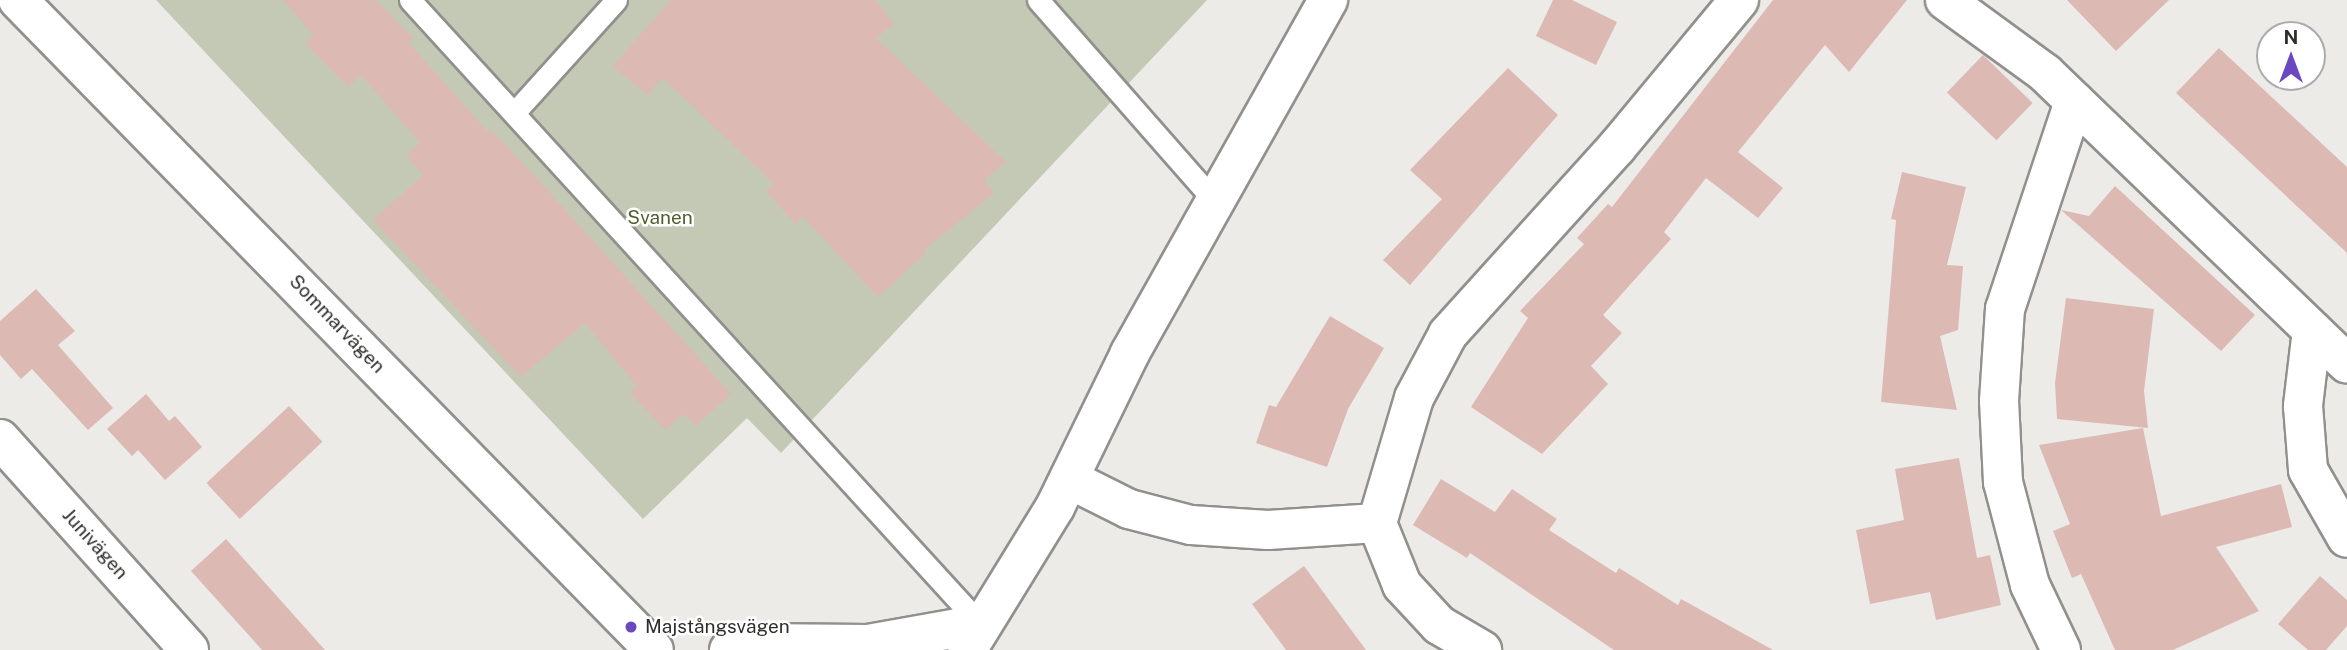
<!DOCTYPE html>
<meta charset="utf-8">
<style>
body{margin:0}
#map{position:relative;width:2347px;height:650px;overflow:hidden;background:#edebe8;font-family:"Public Sans",sans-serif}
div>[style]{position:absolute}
.green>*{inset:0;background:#c3c9b5}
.building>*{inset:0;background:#ddb9b4;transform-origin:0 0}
.roads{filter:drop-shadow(2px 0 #92908d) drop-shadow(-2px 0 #92908d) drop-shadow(0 2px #92908d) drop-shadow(0 -2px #92908d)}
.lane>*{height:21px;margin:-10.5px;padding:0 10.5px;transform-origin:10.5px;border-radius:10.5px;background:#fff}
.street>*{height:38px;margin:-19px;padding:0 19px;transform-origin:19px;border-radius:19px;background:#fff}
.dots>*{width:19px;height:19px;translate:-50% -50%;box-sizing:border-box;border:4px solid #fff;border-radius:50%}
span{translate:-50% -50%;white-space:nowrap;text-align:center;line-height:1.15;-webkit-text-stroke:5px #fff;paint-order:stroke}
.park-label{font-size:19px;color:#515e2e}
.street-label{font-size:19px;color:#2f2e2d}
.poi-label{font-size:19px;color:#2f2e2d}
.left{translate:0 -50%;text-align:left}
.north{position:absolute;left:2256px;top:21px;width:70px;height:70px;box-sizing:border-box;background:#fff;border:2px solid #acabab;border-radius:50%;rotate:0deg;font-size:19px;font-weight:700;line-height:28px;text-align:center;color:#2f2e2d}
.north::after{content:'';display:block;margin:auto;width:24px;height:32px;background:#6b47c0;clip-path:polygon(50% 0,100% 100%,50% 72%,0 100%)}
</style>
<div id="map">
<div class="green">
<div style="clip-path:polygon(156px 0,1207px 0,781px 453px,747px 418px,643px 519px)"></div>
</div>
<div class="building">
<div style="clip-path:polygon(283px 0,376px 0,413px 38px,409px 43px,488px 132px,491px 130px,532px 173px,731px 394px,696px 426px,684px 414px,665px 430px,630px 393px,637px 387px,585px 323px,521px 377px,373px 220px,423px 175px,406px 155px,420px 143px,361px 75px,348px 87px,305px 43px,313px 35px)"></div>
<div style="clip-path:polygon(671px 0,876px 0,894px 24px,876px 38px,1006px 162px,984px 180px,994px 193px,924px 250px,927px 252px,878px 297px,803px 217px,795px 224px,766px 191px,774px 184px,663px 78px,647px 95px,613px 66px)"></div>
<div style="clip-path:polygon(1553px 0,1572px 0,1617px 22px,1596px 65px,1536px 36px)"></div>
<div style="clip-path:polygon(1773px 0,1907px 0,1849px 72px,1825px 45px,1738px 152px,1783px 188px,1758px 218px,1706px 178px,1664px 232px,1671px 239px,1603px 315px,1622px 333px,1591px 366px,1608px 384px,1542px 454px,1471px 407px,1528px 318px,1520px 311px,1584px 244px,1577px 238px,1608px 204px,1612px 207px)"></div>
<div style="clip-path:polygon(2067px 0,2169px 0,2116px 51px)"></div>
<div style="clip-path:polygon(2219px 48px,2347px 167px,2347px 253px,2176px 93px)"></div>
<div style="left:1983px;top:55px;width:69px;height:52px;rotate:44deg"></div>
<div style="clip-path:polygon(1508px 68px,1558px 115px,1410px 285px,1383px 260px,1442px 199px,1410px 170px)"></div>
<div style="clip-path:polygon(1902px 172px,1966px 187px,1947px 265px,1963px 266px,1958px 330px,1940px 336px,1957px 410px,1881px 402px,1896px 220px,1891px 219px)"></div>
<div style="clip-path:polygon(2115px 186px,2255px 315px,2221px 351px,2061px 210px,2089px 216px)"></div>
<div style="clip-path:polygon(36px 289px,75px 331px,58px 345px,113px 408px,88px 430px,32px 369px,21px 379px,0 355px,0 321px)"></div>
<div style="clip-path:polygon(2066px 298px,2154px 309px,2144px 391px,2148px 428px,2057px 419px,2055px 383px)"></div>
<div style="clip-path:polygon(1330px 316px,1384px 348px,1348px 409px,1327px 467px,1256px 443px,1269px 405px,1276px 407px)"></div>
<div style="clip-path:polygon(146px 394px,169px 421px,175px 416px,202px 447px,165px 480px,138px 450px,132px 456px,107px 429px)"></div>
<div style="left:289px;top:406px;width:49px;height:113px;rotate:47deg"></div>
<div style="clip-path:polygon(2143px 428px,2161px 516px,2281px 484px,2292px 527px,2216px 547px,2259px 611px,2173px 650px,2115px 650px,2081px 574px,2072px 578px,2053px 531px,2070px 524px,2039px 445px)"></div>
<div style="clip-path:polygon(1959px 458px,1977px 558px,1990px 555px,2001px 605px,1936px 620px,1930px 592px,1870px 604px,1856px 530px,1904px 520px,1895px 469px)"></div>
<div style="clip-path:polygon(1441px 479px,1495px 512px,1512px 489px,1557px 519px,1549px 530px,1616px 573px,1619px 568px,1678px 605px,1681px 599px,1773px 650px,1614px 650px,1470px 553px,1467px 558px,1413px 525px)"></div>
<div style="clip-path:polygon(226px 539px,325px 650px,262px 650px,191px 571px)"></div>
<div style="clip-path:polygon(1304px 566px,1366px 650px,1286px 650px,1252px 604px)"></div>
<div style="clip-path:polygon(2320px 576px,2347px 600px,2347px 626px,2326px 650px,2308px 650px,2278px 624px)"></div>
</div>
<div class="roads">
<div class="lane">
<div style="left:410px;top:0;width:845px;rotate:47.59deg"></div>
<div style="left:1038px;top:0;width:266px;rotate:48.7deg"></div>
<div style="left:514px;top:113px;width:152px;rotate:-47.9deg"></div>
</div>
<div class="street">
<div style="left:18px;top:0;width:909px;rotate:45.62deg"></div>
<div style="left:1945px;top:0;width:124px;rotate:36.1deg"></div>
<div style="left:2045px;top:73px;width:419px;rotate:43.9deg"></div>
<div style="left:2312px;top:330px;width:77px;rotate:96.8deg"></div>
<div style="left:2303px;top:406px;width:64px;rotate:85.5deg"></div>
<div style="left:2308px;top:470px;width:78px;rotate:60.2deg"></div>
<div style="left:0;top:439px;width:283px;rotate:48.1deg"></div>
<div style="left:1069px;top:479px;width:67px;rotate:26.6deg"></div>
<div style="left:1129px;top:509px;width:64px;rotate:14.5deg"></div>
<div style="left:1191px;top:525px;width:77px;rotate:3.7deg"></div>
<div style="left:1268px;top:530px;width:109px;rotate:-3.7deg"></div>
<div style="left:1377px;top:523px;width:67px;rotate:68deg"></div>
<div style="left:1402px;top:585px;width:54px;rotate:47.2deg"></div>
<div style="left:1439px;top:625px;width:50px;rotate:30.2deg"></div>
<div style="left:1377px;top:523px;width:130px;rotate:-73.5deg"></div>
<div style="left:1414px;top:398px;width:72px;rotate:-62deg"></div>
<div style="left:1448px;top:334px;width:252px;rotate:-47.9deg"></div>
<div style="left:1617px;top:147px;width:191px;rotate:-50.3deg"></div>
<div style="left:729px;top:650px;width:21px;rotate:-19deg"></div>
<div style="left:749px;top:643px;width:119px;rotate:0.5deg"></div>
<div style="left:868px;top:644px;width:114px;rotate:-10.1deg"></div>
<div style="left:967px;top:650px;width:168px;rotate:-58.4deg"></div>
<div style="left:1055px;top:507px;width:171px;rotate:-64deg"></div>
<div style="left:1130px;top:353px;width:405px;rotate:-60.7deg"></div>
<div style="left:2061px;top:650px;width:72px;rotate:-115.5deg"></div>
<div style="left:2030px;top:585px;width:106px;rotate:-104.7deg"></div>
<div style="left:2003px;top:482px;width:81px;rotate:-92.8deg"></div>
<div style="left:1999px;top:401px;width:92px;rotate:-86.3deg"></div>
<div style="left:2005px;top:309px;width:219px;rotate:-71.6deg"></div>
</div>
</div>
<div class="dots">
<div style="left:631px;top:627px;background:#6b47c0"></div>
</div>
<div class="park-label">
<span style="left:660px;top:218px">Svanen</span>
</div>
<div class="street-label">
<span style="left:337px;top:324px;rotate:46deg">Sommarvägen</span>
<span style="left:95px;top:544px;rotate:48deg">Junivägen</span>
</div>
<div class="poi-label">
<span class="left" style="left:645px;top:627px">Majstångsvägen</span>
</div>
<div class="north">N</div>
</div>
